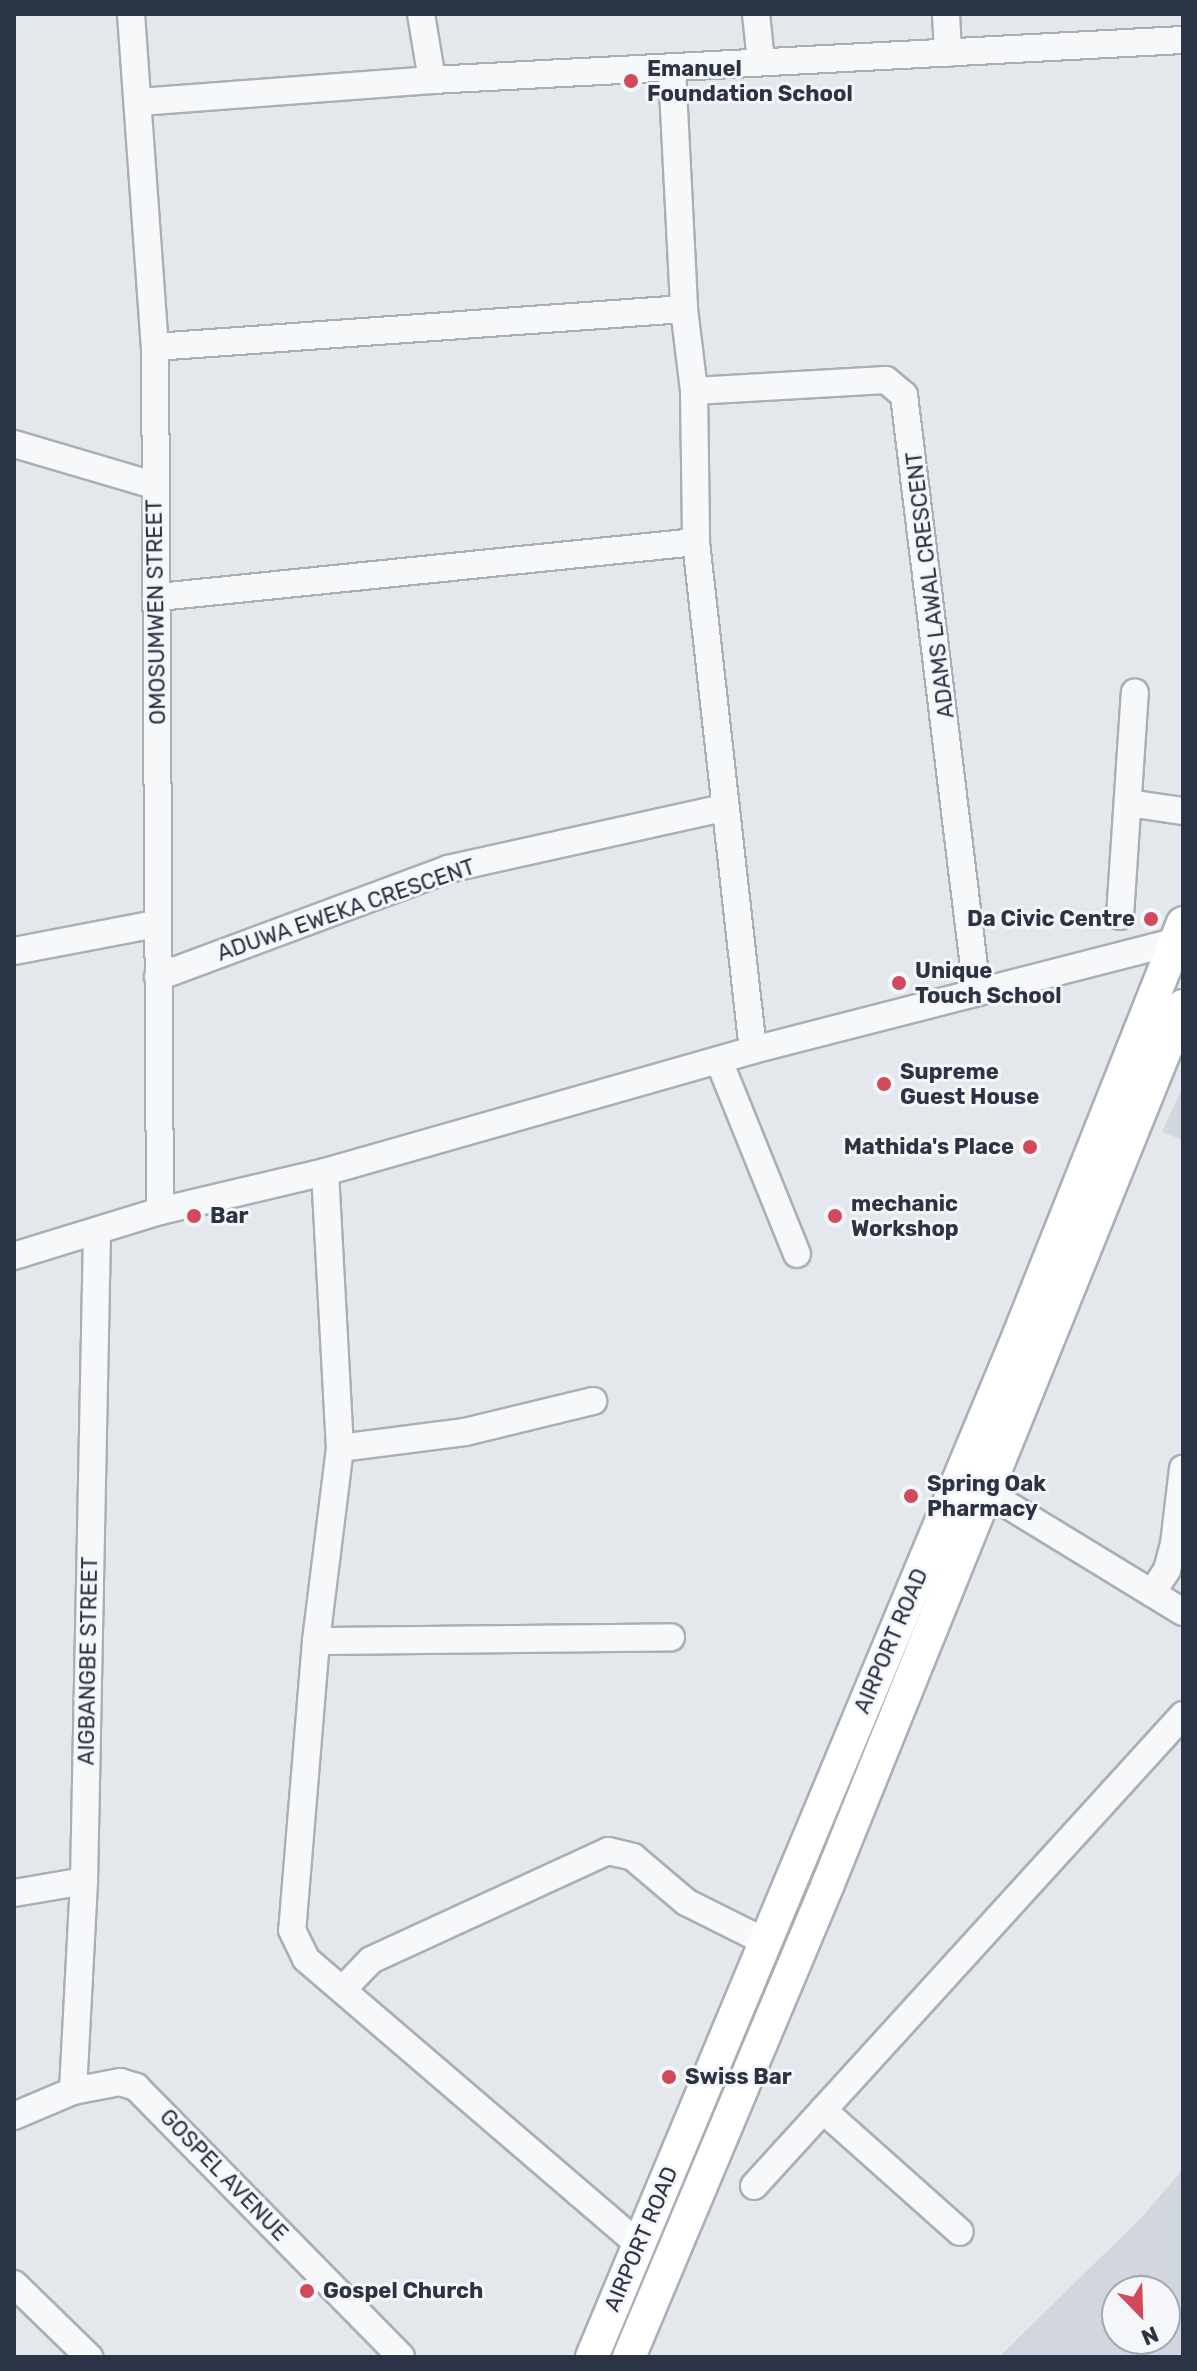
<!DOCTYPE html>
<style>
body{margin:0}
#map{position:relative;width:1197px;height:2371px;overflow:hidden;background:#e4e7ec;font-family:Rubik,sans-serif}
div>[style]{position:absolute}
.built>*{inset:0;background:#d2d6de}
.roads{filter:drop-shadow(2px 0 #a9aeb7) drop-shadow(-2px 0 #a9aeb7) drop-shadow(0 2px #a9aeb7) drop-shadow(0 -2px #a9aeb7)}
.minor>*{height:26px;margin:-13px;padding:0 13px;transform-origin:13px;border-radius:13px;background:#f7f8fa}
.major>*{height:32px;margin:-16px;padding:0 16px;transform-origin:16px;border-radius:16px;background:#fff}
.dots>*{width:22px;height:22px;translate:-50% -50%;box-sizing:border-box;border:4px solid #f4f6f9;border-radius:50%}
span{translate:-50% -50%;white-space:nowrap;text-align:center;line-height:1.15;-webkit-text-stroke:6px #f4f6f9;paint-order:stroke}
.poi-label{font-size:22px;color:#2b3445;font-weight:700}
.left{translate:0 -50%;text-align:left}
.right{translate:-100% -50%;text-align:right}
.street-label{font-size:22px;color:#2b3445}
.frame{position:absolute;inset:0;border:16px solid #2b3445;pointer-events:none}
.north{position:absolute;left:1101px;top:2275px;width:80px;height:80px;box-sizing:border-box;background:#f4f6f9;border:2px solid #a4a8b1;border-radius:50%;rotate:157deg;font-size:22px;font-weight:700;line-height:32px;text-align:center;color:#2b3445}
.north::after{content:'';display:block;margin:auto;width:28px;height:36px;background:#d1495b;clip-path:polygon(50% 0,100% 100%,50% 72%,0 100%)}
</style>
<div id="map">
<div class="built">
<div style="clip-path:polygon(1183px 1086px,1183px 1140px,1162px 1132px)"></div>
<div style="clip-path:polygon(evenodd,1183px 2169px,1183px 2357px,999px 2357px,1143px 2216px,1183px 2169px,1117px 2291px,1165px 2291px,1165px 2339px,1117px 2339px,1117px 2291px)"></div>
</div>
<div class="roads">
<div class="minor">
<div style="left:131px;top:14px;width:334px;rotate:85.9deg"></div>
<div style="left:155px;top:347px;width:864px;rotate:89.67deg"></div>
<div style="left:421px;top:14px;width:67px;rotate:80.5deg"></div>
<div style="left:756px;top:14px;width:47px;rotate:83.9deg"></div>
<div style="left:946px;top:14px;width:39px;rotate:87deg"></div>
<div style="left:672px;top:69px;width:240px;rotate:87.1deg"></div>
<div style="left:684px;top:309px;width:83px;rotate:83deg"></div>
<div style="left:694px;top:391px;width:151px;rotate:89.2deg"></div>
<div style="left:696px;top:542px;width:511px;rotate:83.6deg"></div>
<div style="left:139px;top:102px;width:294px;rotate:-4.3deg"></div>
<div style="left:432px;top:80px;width:752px;rotate:-3.05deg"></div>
<div style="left:155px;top:347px;width:530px;rotate:-4.11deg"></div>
<div style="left:694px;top:391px;width:192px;rotate:-3.3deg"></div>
<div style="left:886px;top:380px;width:23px;rotate:40deg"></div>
<div style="left:904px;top:395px;width:600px;rotate:83.02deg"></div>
<div style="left:14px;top:444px;width:145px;rotate:16.4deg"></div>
<div style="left:159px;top:597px;width:540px;rotate:-5.85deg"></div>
<div style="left:1128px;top:803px;width:56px;rotate:8.3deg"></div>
<div style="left:1120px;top:916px;width:224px;rotate:-86.2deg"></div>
<div style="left:14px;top:951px;width:145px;rotate:-10.8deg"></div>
<div style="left:158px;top:977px;width:309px;rotate:-20.4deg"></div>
<div style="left:448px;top:869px;width:282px;rotate:-12.5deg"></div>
<div style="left:719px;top:1061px;width:208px;rotate:68deg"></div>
<div style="left:325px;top:1172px;width:276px;rotate:86.9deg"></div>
<div style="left:340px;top:1448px;width:194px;rotate:97.1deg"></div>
<div style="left:316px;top:1641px;width:290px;rotate:94.7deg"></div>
<div style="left:292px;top:1930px;width:32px;rotate:64deg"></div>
<div style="left:306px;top:1959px;width:438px;rotate:40.6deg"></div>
<div style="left:14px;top:1256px;width:153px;rotate:-17.1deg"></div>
<div style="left:160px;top:1211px;width:170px;rotate:-13.3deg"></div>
<div style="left:325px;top:1172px;width:445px;rotate:-15.9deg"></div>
<div style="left:753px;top:1050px;width:437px;rotate:-14.4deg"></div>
<div style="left:340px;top:1448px;width:126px;rotate:-7.3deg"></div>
<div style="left:465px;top:1432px;width:132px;rotate:-13.6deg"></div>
<div style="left:988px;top:1493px;width:228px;rotate:31.4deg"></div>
<div style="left:1152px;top:1593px;width:27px;rotate:-57deg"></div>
<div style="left:1167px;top:1570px;width:27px;rotate:-75deg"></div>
<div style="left:1174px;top:1544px;width:76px;rotate:-83.2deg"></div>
<div style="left:316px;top:1641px;width:355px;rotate:-0.6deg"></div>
<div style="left:14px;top:1893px;width:71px;rotate:-9.7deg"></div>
<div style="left:345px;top:1987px;width:37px;rotate:-46deg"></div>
<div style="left:371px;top:1960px;width:261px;rotate:-24.7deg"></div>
<div style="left:608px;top:1851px;width:26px;rotate:13deg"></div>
<div style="left:633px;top:1857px;width:70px;rotate:40.3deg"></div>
<div style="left:686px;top:1902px;width:89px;rotate:26.6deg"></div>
<div style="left:73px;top:2091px;width:210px;rotate:-87deg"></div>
<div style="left:84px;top:1881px;width:650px;rotate:-88.85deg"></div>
<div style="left:823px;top:2110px;width:183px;rotate:41.7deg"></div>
<div style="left:14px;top:2116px;width:64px;rotate:-23deg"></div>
<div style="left:73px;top:2091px;width:48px;rotate:-10.8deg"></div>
<div style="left:120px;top:2082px;width:17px;rotate:17deg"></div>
<div style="left:136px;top:2087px;width:378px;rotate:45.5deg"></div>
<div style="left:754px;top:2186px;width:637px;rotate:-47.67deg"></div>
<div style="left:14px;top:2284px;width:105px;rotate:44.2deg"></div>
</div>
<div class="major">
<div style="left:592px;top:2357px;width:1108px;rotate:-67.32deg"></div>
<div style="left:1019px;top:1335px;width:443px;rotate:-68.3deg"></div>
<div style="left:629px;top:2357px;width:513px;rotate:-67.18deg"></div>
<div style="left:828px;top:1884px;width:947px;rotate:-67.99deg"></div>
</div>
</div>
<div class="dots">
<div style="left:631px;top:81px;background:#d1495b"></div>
<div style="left:1151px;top:919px;background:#d1495b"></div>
<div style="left:899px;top:983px;background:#d1495b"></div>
<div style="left:884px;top:1084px;background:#d1495b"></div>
<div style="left:1030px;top:1147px;background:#d1495b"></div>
<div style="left:194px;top:1216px;background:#d1495b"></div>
<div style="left:835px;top:1216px;background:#d1495b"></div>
<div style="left:911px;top:1496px;background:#d1495b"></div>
<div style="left:669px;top:2077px;background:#d1495b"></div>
<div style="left:307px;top:2291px;background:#d1495b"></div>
</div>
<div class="poi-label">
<span class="left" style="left:647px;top:81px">Emanuel<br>Foundation School</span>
<span class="right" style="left:1135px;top:919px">Da Civic Centre</span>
<span class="left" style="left:915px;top:983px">Unique<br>Touch School</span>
<span class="left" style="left:900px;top:1084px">Supreme<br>Guest House</span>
<span class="right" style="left:1014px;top:1147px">Mathida's Place</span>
<span class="left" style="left:851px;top:1216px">mechanic<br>Workshop</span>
<span class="left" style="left:210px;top:1216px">Bar</span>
<span class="left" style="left:927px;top:1496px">Spring Oak<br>Pharmacy</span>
<span class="left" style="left:685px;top:2077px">Swiss Bar</span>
<span class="left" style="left:323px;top:2291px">Gospel Church</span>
</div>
<div class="street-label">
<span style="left:930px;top:585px;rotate:-97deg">ADAMS LAWAL CRESCENT</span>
<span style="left:156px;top:612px;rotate:-91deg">OMOSUMWEN STREET</span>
<span style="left:346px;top:910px;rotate:-19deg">ADUWA EWEKA CRESCENT</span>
<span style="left:891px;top:1641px;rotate:-67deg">AIRPORT ROAD</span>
<span style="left:88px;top:1661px;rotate:-89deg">AIGBANGBE STREET</span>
<span style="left:224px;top:2175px;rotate:46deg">GOSPEL AVENUE</span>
<span style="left:641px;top:2239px;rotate:-67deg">AIRPORT ROAD</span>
</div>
<div class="frame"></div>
<div class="north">N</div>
</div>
